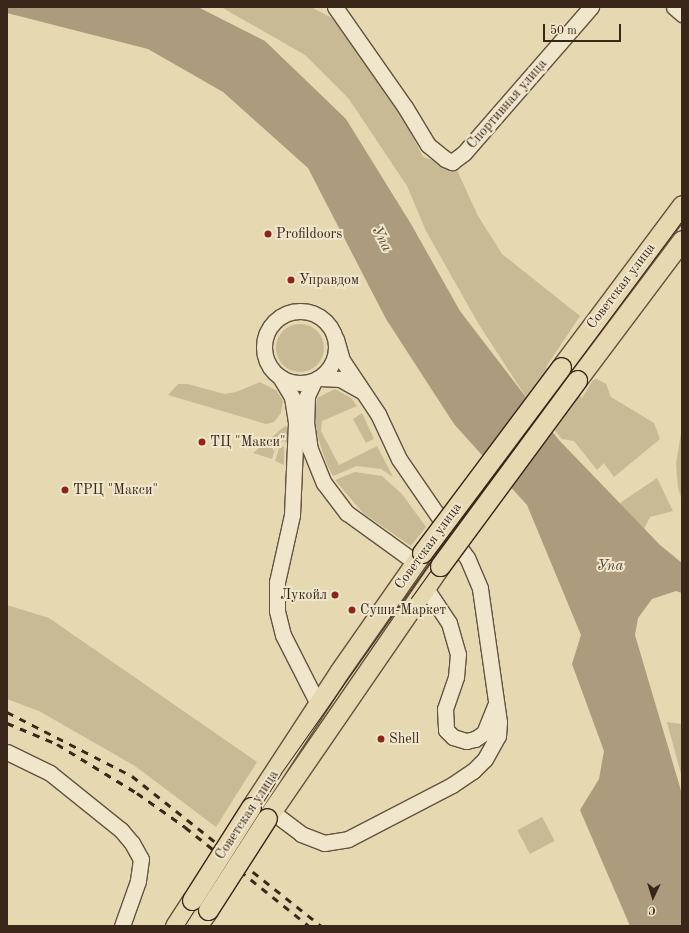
<!DOCTYPE html>
<meta charset="utf-8">
<style>
body{margin:0}
#map{position:relative;width:689px;height:933px;overflow:hidden;background:#e6d8b0;font-family:"Old Standard TT",serif}
div>[style]{position:absolute}
.green>*{inset:0;background:#c9ba96;transform-origin:0 0}
.round{border-radius:50%}
.water>*{inset:0;background:#ac9b7d}
.roads{filter:drop-shadow(1px 0 #65523f) drop-shadow(-1px 0 #65523f) drop-shadow(0 1px #65523f) drop-shadow(0 -1px #65523f)}
.minor>*{height:15px;margin:-7.5px;padding:0 7.5px;transform-origin:7.5px;border-radius:7.5px;background:#efe6cc}
.minor>.ring{margin:-7.5px;padding:0;box-sizing:content-box;background:none;border:15px solid #efe6cc;border-radius:50%}
.major>*{height:19px;margin:-9.5px;padding:0 9.5px;transform-origin:9.5px;border-radius:9.5px;background:#e6d8b0}
.tram>*{height:1px;margin:-0.5px;padding:0 0.5px;transform-origin:0.5px;border-radius:0.5px;background:#3a2519}
.rail>*{height:3px;margin-top:-1.5px;transform-origin:0;background:repeating-linear-gradient(90deg,#3a2519 0 7px,transparent 0 14px)}
.bridges{filter:drop-shadow(1px 0 #3a2519) drop-shadow(-1px 0 #3a2519) drop-shadow(0 1px #3a2519) drop-shadow(0 -1px #3a2519)}
.major-bridge>*{height:19px;margin:-9.5px;padding:0 9.5px;transform-origin:9.5px;border-radius:9.5px;background:#e6d8b0}
.dots>*{width:11px;height:11px;translate:-50% -50%;box-sizing:border-box;border:2px solid #efe6cc;border-radius:50%}
span{translate:-50% -50%;white-space:nowrap;text-align:center;line-height:1.15;-webkit-text-stroke:4px #efe6cc;paint-order:stroke}
.street-label{font-size:14px;color:#3a2519}
.poi-label{font-size:14px;color:#3a2519}
.left{translate:0 -50%;text-align:left}
.right{translate:-100% -50%;text-align:right}
.water-label{font-size:15px;color:#5c4837;font-style:italic}
.frame{position:absolute;inset:0;border:8px solid #3a2519;pointer-events:none}
.north{position:absolute;left:633px;top:877px;width:40px;height:40px;-webkit-text-stroke:3px #efe6cc;paint-order:stroke;rotate:184deg;font-size:11px;font-weight:700;line-height:16px;text-align:center;color:#3a2519}
.north::after{content:'';display:block;margin:auto;width:14px;height:18px;background:#3a2519;clip-path:polygon(50% 0,100% 100%,50% 72%,0 100%)}
.scale{position:absolute;left:543px;top:24px;width:78px;height:18px;box-sizing:border-box;border:2px solid #3a2519;border-top:0;padding-left:5px;font-size:12px;line-height:14px;white-space:nowrap;color:#3a2519;-webkit-text-stroke:3px #efe6cc;paint-order:stroke}
</style>
<div id="map">
<div class="green">
<div style="clip-path:polygon(221px 7px,311px 7px,336px 20px,402px 115px,423px 157px,456px 168px,478px 216px,502px 254px,580px 316px,546px 367px,582px 398px,593px 380px,597px 379px,606px 384px,611px 397px,654px 423px,660px 439px,614px 477px,604px 463px,597px 470px,574px 441px,562px 439px,524px 394px,478px 323px,426px 231px,407px 186px,349px 99px,305px 55px)"></div>
<div class="round" style="left:276px;top:324px;width:48px;height:48px"></div>
<div style="clip-path:polygon(260px 382px,277px 391px,283px 401px,281px 413px,274px 422px,266px 424px,168px 395px,178px 384px,188px 384px,224px 394px,236px 392px)"></div>
<div style="clip-path:polygon(335px 389px,351px 398px,357px 406px,322px 421px,321px 431px,339px 465px,377px 446px,393px 477px,381px 469px,357px 466px,333px 476px,327px 465px,317px 435px,315px 417px,317px 398px)"></div>
<div style="clip-path:polygon(362px 413px,374px 439px,366px 443px,353px 419px)"></div>
<div style="clip-path:polygon(285px 426px,289px 429px,289px 445px,284px 441px,277px 443px,272px 459px,253px 453px)"></div>
<div style="clip-path:polygon(682px 427px,682px 500px,678px 488px,676px 464px)"></div>
<div style="clip-path:polygon(280px 445px,284px 447px,284px 465px,275px 461px)"></div>
<div style="clip-path:polygon(355px 472px,382px 476px,402px 494px,426px 527px,411px 546px,363px 513px,335px 480px)"></div>
<div style="clip-path:polygon(657px 478px,673px 511px,650px 517px,643px 531px,620px 503px)"></div>
<div style="clip-path:polygon(7px 605px,49px 618px,257px 762px,216px 827px,135px 766px,39px 711px,7px 699px)"></div>
<div style="clip-path:polygon(667px 722px,682px 724px,682px 778px)"></div>
<div style="left:542px;top:817px;width:27px;height:28px;rotate:62deg"></div>
</div>
<div class="water">
<div style="clip-path:polygon(7px 7px,198px 7px,265px 41px,346px 119px,411px 224px,460px 311px,558px 439px,660px 545px,682px 563px,682px 593px,676px 591px,652px 599px,638px 618px,635px 635px,682px 794px,682px 926px,630px 926px,580px 810px,599px 779px,604px 751px,572px 664px,581px 635px,527px 505px,454px 424px,386px 319px,308px 168px,223px 92px,148px 49px,7px 13px)"></div>
</div>
<div class="roads">
<div class="minor">
<div style="left:335px;top:7px;width:122px;rotate:55deg"></div>
<div style="left:405px;top:107px;width:44px;rotate:58.8deg"></div>
<div style="left:428px;top:145px;width:22px;rotate:39deg"></div>
<div style="left:445px;top:159px;width:8px;rotate:23deg"></div>
<div style="left:452px;top:162px;width:15px;rotate:-37deg"></div>
<div style="left:464px;top:153px;width:194px;rotate:-49deg"></div>
<div style="left:674px;top:7px;width:11px;rotate:41deg"></div>
<div class="ring" style="left:264px;top:311px;width:57px;height:57px"></div>
<div style="left:280px;top:377px;width:23px;rotate:59deg"></div>
<div style="left:292px;top:397px;width:26px;rotate:81deg"></div>
<div style="left:296px;top:423px;width:92px;rotate:92.5deg"></div>
<div style="left:292px;top:515px;width:69px;rotate:102.6deg"></div>
<div style="left:277px;top:582px;width:29px;rotate:90deg"></div>
<div style="left:277px;top:611px;width:25px;rotate:76deg"></div>
<div style="left:283px;top:635px;width:77px;rotate:63.1deg"></div>
<div style="left:320px;top:378px;width:20px;rotate:3deg"></div>
<div style="left:340px;top:379px;width:25px;rotate:29deg"></div>
<div style="left:314px;top:381px;width:17px;rotate:115deg"></div>
<div style="left:307px;top:396px;width:26px;rotate:92deg"></div>
<div style="left:306px;top:422px;width:27px;rotate:82deg"></div>
<div style="left:310px;top:449px;width:37px;rotate:68deg"></div>
<div style="left:324px;top:483px;width:38px;rotate:53deg"></div>
<div style="left:347px;top:513px;width:84px;rotate:35.8deg"></div>
<div style="left:425px;top:587px;width:43px;rotate:56.3deg"></div>
<div style="left:449px;top:623px;width:32px;rotate:74deg"></div>
<div style="left:458px;top:654px;width:23px;rotate:95deg"></div>
<div style="left:456px;top:677px;width:34px;rotate:109deg"></div>
<div style="left:445px;top:709px;width:21px;rotate:87deg"></div>
<div style="left:446px;top:730px;width:10px;rotate:45deg"></div>
<div style="left:453px;top:737px;width:14px;rotate:17deg"></div>
<div style="left:466px;top:741px;width:9px;rotate:-13deg"></div>
<div style="left:475px;top:739px;width:11px;rotate:-34deg"></div>
<div style="left:484px;top:733px;width:29px;rotate:-68deg"></div>
<div style="left:7px;top:752px;width:48px;rotate:26deg"></div>
<div style="left:50px;top:773px;width:91px;rotate:38.8deg"></div>
<div style="left:121px;top:830px;width:17px;rotate:50deg"></div>
<div style="left:132px;top:843px;width:18px;rotate:61deg"></div>
<div style="left:141px;top:859px;width:22px;rotate:98deg"></div>
<div style="left:138px;top:881px;width:48px;rotate:109.6deg"></div>
<div style="left:271px;top:811px;width:38px;rotate:37deg"></div>
<div style="left:301px;top:834px;width:25px;rotate:21deg"></div>
<div style="left:324px;top:843px;width:24px;rotate:-9deg"></div>
<div style="left:348px;top:839px;width:117px;rotate:-27.4deg"></div>
<div style="left:452px;top:785px;width:25px;rotate:-34deg"></div>
<div style="left:473px;top:771px;width:17px;rotate:-45deg"></div>
<div style="left:485px;top:759px;width:26px;rotate:-61deg"></div>
<div style="left:498px;top:736px;width:14px;rotate:-86deg"></div>
<div style="left:499px;top:722px;width:135px;rotate:-98.1deg"></div>
<div style="left:480px;top:588px;width:33px;rotate:-113deg"></div>
<div style="left:467px;top:558px;width:120px;rotate:-124.5deg"></div>
<div style="left:399px;top:459px;width:50px;rotate:-115deg"></div>
<div style="left:378px;top:414px;width:65px;rotate:-123.7deg"></div>
<div style="left:342px;top:360px;width:22px;rotate:-106deg"></div>
</div>
<div class="major">
<div style="left:561px;top:367px;width:202px;rotate:-53.2deg"></div>
<div style="left:577px;top:380px;width:175px;rotate:-53.1deg"></div>
<div style="left:251px;top:807px;width:161px;rotate:-56.9deg"></div>
<div style="left:339px;top:672px;width:145px;rotate:-55.1deg"></div>
<div style="left:267px;top:818px;width:306px;rotate:-55.5deg"></div>
<div style="left:175px;top:926px;width:31px;rotate:-57deg"></div>
<div style="left:197px;top:926px;width:19px;rotate:-55deg"></div>
</div>
</div>
<div class="tram">
<div style="left:411px;top:598px;width:122px;rotate:-54.4deg"></div>
<div style="left:184px;top:926px;width:181px;rotate:-57.6deg"></div>
<div style="left:281px;top:773px;width:261px;rotate:-54.8deg"></div>
<div style="left:431px;top:560px;width:422px;rotate:-53.5deg"></div>
</div>
<div class="rail">
<div style="left:7px;top:712px;width:140px;rotate:27.1deg"></div>
<div style="left:132px;top:776px;width:241px;rotate:38.4deg"></div>
<div style="left:7px;top:723px;width:54px;rotate:22.8deg"></div>
<div style="left:57px;top:744px;width:94px;rotate:31.5deg"></div>
<div style="left:137px;top:793px;width:59px;rotate:35.3deg"></div>
<div style="left:185px;top:827px;width:159px;rotate:38.6deg"></div>
</div>
<div class="bridges">
<div class="major-bridge">
<div style="left:422px;top:553px;width:232px;rotate:-53.2deg"></div>
<div style="left:440px;top:566px;width:231px;rotate:-53.6deg"></div>
<div style="left:192px;top:900px;width:110px;rotate:-57.6deg"></div>
<div style="left:208px;top:910px;width:109px;rotate:-57.3deg"></div>
</div>
</div>
<div class="dots">
<div style="left:268px;top:234px;background:#8f2418"></div>
<div style="left:291px;top:280px;background:#8f2418"></div>
<div style="left:202px;top:442px;background:#8f2418"></div>
<div style="left:65px;top:490px;background:#8f2418"></div>
<div style="left:335px;top:595px;background:#8f2418"></div>
<div style="left:352px;top:610px;background:#8f2418"></div>
<div style="left:381px;top:739px;background:#8f2418"></div>
</div>
<div class="street-label">
<span style="left:507px;top:104px;rotate:-49deg">Спортивная улица</span>
<span style="left:621px;top:286px;rotate:-53deg">Советская улица</span>
<span style="left:428px;top:546px;rotate:-54deg">Советская улица</span>
<span style="left:247px;top:815px;rotate:-57deg">Советская улица</span>
</div>
<div class="poi-label">
<span class="left" style="left:276px;top:234px">Profildoors</span>
<span class="left" style="left:299px;top:280px">Управдом</span>
<span class="left" style="left:210px;top:442px">ТЦ "Макси"</span>
<span class="left" style="left:73px;top:490px">ТРЦ "Макси"</span>
<span class="right" style="left:327px;top:595px">Лукойл</span>
<span class="left" style="left:360px;top:610px">Суши-Маркет</span>
<span class="left" style="left:389px;top:739px">Shell</span>
</div>
<div class="water-label">
<span style="left:381px;top:239px;rotate:62deg">Упа</span>
<span style="left:610px;top:567px">Упа</span>
</div>
<div class="frame"></div>
<div class="north">С</div>
<div class="scale">50 m</div>
</div>
